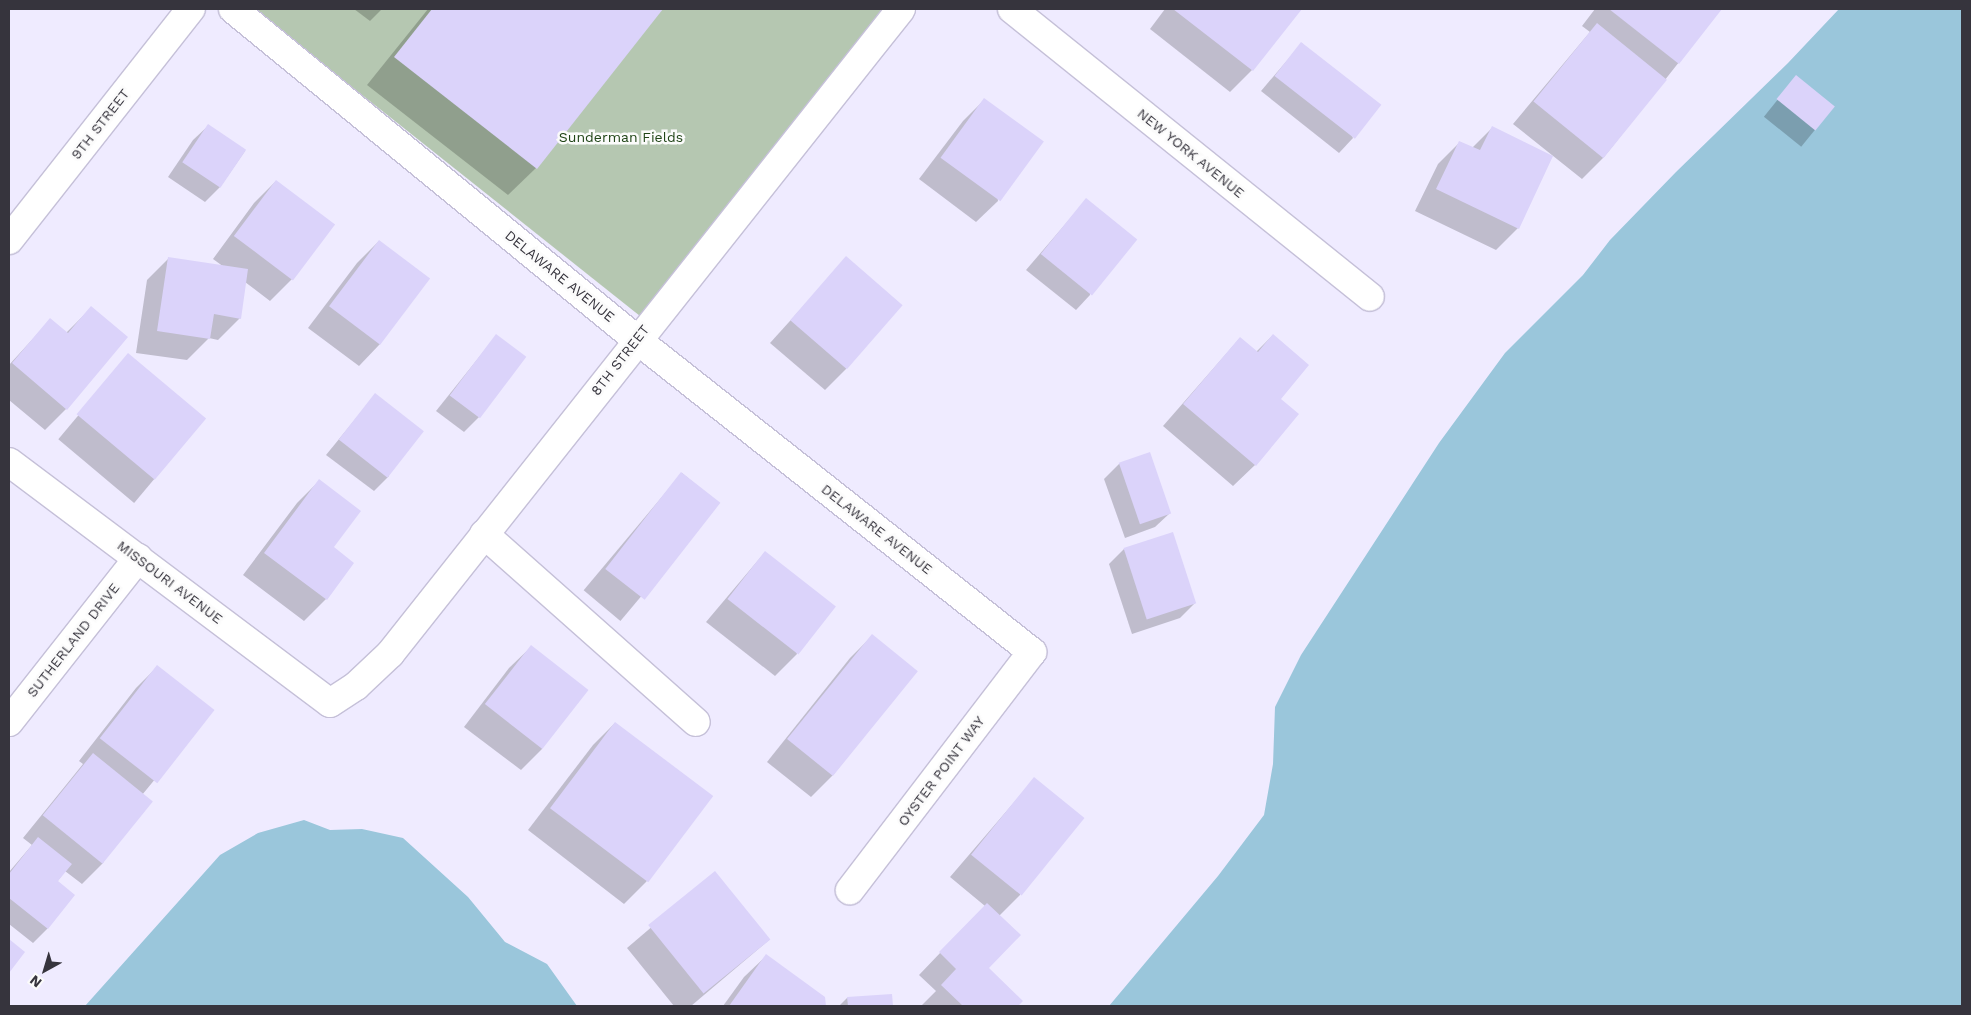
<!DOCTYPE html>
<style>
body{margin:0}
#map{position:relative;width:1971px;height:1015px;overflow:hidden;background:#efebff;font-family:"Work Sans",sans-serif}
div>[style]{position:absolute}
.green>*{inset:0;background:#b5c7b1}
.water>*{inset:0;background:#9ac6db}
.shadow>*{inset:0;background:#0003;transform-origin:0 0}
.building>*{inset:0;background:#dbd3fa;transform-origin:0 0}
.roads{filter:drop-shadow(1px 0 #c5c0d8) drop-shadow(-1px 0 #c5c0d8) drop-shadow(0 1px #c5c0d8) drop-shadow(0 -1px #c5c0d8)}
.minor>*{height:28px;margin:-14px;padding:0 14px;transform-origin:14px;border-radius:14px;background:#fff}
span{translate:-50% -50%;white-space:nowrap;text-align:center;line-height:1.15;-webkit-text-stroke:5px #fbfbfb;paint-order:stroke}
.street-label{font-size:14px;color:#36343d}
.park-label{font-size:14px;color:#204517}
.frame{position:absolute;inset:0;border:10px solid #36343d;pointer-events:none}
.north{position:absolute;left:20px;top:945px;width:50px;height:50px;-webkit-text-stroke:4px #fbfbfb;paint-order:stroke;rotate:219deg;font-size:14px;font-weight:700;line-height:20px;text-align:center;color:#36343d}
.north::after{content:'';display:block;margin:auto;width:18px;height:22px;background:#36343d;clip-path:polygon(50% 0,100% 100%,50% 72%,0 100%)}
</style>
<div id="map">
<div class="green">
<div style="clip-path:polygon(254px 9px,890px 9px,640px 316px)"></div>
</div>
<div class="water">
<div style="clip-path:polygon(1839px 9px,1962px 9px,1962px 1006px,1109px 1006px,1218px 876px,1264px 815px,1273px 764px,1275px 707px,1301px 655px,1439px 443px,1505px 353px,1583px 275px,1610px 240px,1676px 172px,1788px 63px)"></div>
<div style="clip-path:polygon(304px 820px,330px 830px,362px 829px,403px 838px,468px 897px,505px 942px,547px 964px,577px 1006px,85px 1006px,220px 855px,258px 833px)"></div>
</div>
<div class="shadow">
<div style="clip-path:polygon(354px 9px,382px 9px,370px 21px)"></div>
<div style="clip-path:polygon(428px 9px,662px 9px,536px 168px,508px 195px,367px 85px)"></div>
<div style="clip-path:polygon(1165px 9px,1300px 9px,1252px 70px,1230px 92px,1150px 29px)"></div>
<div style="clip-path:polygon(1595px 9px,1721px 9px,1604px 157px,1582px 179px,1513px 124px,1590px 32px,1582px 26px)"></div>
<div style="clip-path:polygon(1302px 43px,1353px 138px,1339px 153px,1261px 91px)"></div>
<div style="left:1796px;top:77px;width:48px;height:51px;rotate:39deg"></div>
<div style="clip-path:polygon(985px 99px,998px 201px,976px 222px,919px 179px,963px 121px)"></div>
<div style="clip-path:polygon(208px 126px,245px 151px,220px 187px,205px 202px,168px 177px,193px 140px)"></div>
<div style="clip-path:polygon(1492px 128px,1518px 228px,1496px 250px,1415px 211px,1438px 164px,1460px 142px,1472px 148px)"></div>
<div style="clip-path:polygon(276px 181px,333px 224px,292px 279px,270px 301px,245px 282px,240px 318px,218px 340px,209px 338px,187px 360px,136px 353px,147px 280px,169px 258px,224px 267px,213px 259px,254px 203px)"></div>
<div style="clip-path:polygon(1086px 200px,1090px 295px,1076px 310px,1026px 270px)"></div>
<div style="clip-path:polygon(379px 241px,380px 344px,359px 366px,308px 328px,357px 263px)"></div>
<div style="clip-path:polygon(847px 258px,846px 369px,825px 390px,770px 343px)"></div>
<div style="clip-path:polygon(91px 308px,66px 409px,45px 430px,9px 400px,9px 365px,50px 320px,66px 333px)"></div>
<div style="clip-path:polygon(1273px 335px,1279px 399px,1255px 465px,1233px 486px,1163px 426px,1240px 338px,1256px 352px)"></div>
<div style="clip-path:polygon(496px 336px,479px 417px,464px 432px,436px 411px)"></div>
<div style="left:129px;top:355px;width:99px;height:110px;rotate:40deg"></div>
<div style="clip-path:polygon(375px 395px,389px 476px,374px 491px,326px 455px)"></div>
<div style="clip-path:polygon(1149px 454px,1170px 513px,1155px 527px,1125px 538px,1104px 479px,1119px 464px)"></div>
<div style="left:682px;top:473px;width:48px;height:153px;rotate:40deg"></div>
<div style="clip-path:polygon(319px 481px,332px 548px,352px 564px,326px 599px,304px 621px,243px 575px,297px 503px)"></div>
<div style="clip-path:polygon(1124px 549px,1195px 603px,1180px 618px,1132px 634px,1109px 564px)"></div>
<div style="clip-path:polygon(765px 552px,797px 654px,775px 676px,706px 622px)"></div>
<div style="clip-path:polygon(872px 636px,916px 671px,833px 775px,811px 797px,767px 762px,850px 658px)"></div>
<div style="clip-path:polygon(531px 647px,542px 749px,521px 770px,464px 727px,509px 668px)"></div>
<div style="clip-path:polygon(157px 667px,212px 710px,142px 795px,103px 863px,82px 884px,65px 871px,57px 882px,48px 928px,33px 943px,9px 924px,9px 872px,32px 845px,23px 838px,83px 764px,79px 761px,136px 688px)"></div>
<div style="clip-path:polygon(615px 723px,711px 797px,646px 882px,624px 904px,528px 830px,593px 745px)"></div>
<div style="clip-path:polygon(1034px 779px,1020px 895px,999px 916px,988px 968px,1021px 1001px,1017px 1006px,921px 1006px,936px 991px,919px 975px,985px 906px,950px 877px)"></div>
<div style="clip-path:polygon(715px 873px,769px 940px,691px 1006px,674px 1006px,627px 948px)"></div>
<div style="clip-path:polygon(766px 956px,824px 997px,825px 1006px,723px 1006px,744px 977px)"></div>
<div style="clip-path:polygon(891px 995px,892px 1006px,839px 1006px,847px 998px)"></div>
</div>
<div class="building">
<div style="clip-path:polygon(432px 9px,663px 9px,537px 169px,394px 57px)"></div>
<div style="clip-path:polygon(1173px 9px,1302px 9px,1253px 71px)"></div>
<div style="clip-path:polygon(1609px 9px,1722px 9px,1679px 64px)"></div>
<div style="left:1597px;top:23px;width:90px;height:101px;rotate:39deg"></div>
<div style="left:1301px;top:42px;width:102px;height:43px;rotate:38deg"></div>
<div style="left:1796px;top:75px;width:50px;height:31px;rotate:39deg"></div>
<div style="left:984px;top:98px;width:74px;height:74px;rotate:36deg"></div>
<div style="left:208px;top:124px;width:46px;height:46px;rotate:34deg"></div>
<div style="clip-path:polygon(1492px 126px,1553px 156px,1519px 229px,1436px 189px,1459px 141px,1480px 150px)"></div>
<div style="left:276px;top:180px;width:74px;height:70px;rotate:37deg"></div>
<div style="left:1086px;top:198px;width:66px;height:72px;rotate:39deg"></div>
<div style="left:379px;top:240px;width:64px;height:83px;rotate:37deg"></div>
<div style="left:846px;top:256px;width:75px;height:85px;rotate:41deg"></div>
<div style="clip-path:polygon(168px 257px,248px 269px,241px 319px,214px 314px,210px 339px,157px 331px)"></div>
<div style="clip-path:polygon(91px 306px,128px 337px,67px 410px,12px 363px,50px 318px,68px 333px)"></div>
<div style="left:496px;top:334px;width:38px;height:77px;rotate:37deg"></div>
<div style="clip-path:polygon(1273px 334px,1309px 365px,1281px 399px,1299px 414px,1256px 466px,1183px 404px,1240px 337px,1258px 352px)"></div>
<div style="left:128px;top:353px;width:102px;height:80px;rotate:40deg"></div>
<div style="left:375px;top:393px;width:62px;height:59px;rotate:38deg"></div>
<div style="left:1150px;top:452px;width:65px;height:33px;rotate:71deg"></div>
<div style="left:681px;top:472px;width:50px;height:123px;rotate:38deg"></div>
<div style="clip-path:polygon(319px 479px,361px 511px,334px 547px,354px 563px,327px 600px,264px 553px)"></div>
<div style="left:1173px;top:532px;width:75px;height:52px;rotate:72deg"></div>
<div style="left:765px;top:551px;width:90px;height:61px;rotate:38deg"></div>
<div style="left:872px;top:634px;width:59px;height:135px;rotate:39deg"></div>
<div style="left:531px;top:645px;width:73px;height:75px;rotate:38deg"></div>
<div style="left:157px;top:665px;width:73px;height:93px;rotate:38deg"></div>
<div style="left:615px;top:722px;width:123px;height:108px;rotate:37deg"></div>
<div style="left:93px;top:753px;width:77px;height:80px;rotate:39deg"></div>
<div style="left:1034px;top:777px;width:65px;height:100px;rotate:39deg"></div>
<div style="clip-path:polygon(38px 837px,72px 864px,58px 881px,75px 895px,48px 929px,9px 898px,9px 874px)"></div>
<div style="left:715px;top:871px;width:88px;height:86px;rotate:51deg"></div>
<div style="clip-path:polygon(987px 903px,1021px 935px,989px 968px,1023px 1001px,1018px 1006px,963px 1006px,941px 985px,956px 969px,939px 952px)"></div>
<div style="clip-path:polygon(9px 939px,25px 952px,9px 973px)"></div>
<div style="clip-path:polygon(766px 954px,825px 997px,826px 1006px,729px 1006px)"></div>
<div style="clip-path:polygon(892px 994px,893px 1006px,848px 1006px,847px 997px)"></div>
</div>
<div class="roads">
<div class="minor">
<div style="left:233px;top:9px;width:521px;rotate:39.31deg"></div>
<div style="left:636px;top:339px;width:505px;rotate:38.32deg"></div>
<div style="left:1032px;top:652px;width:300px;rotate:127.4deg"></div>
<div style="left:1012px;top:9px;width:459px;rotate:38.8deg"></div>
<div style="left:9px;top:240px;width:294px;rotate:-51.8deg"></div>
<div style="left:9px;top:462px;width:401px;rotate:36.9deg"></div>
<div style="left:330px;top:703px;width:31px;rotate:-33deg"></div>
<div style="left:356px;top:686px;width:47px;rotate:-43.3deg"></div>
<div style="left:390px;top:654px;width:823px;rotate:-51.61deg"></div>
<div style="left:484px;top:534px;width:283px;rotate:41.6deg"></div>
<div style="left:9px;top:722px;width:209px;rotate:-51.8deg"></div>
</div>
</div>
<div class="street-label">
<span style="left:100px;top:124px;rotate:-52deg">9TH STREET</span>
<span style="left:1191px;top:153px;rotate:39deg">NEW YORK AVENUE</span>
<span style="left:560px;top:276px;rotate:39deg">DELAWARE AVENUE</span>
<span style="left:620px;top:360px;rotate:-52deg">8TH STREET</span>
<span style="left:877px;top:529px;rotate:38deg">DELAWARE AVENUE</span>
<span style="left:170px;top:582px;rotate:37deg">MISSOURI AVENUE</span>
<span style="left:73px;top:640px;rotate:-52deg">SUTHERLAND DRIVE</span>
<span style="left:941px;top:771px;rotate:-53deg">OYSTER POINT WAY</span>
</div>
<div class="park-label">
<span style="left:621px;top:137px">Sunderman Fields</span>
</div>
<div class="frame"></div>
<div class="north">N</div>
</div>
